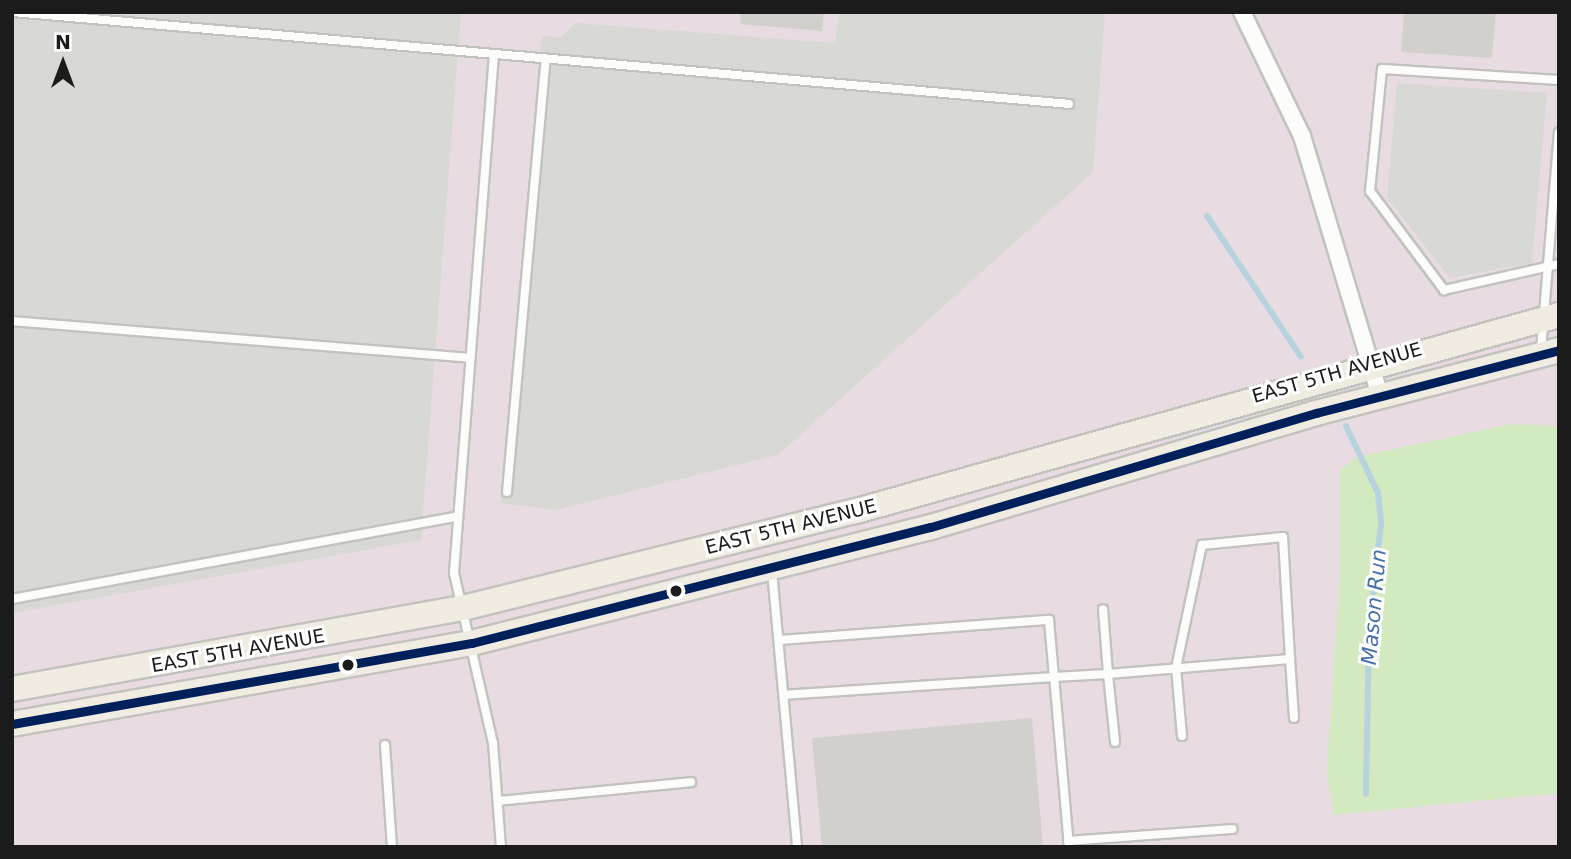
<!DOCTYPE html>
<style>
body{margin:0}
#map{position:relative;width:1571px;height:859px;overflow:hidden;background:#eae9e3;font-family:"DejaVu Sans",sans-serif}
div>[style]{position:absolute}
.industrial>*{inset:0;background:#e8dce2;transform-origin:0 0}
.grass>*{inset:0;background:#d3e9c0}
.parking>*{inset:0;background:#d8d8d5}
.stream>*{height:6px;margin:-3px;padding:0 3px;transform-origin:3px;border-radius:3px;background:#b6d3de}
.building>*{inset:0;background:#d2d0cc}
.roads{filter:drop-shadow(2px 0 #c2c2bf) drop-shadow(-2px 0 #c2c2bf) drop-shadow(0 2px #c2c2bf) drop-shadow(0 -2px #c2c2bf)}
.lane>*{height:8px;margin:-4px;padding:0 4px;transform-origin:4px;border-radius:4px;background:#fcfcfb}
.street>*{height:16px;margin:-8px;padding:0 8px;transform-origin:8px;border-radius:8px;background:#fcfcfb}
.primary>*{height:24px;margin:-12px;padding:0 12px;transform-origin:12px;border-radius:12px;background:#f0ece2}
.bus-1>*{height:9px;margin:-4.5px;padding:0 4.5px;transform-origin:4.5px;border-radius:4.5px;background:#00205b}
.dots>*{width:19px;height:19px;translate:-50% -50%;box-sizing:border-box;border:4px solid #fff;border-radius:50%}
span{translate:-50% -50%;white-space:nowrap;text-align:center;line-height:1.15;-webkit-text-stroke:6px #fff;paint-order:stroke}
.street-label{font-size:19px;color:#1b1b1b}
.water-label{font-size:21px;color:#4770ab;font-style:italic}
.frame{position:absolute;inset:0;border:14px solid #1b1b1b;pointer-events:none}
.north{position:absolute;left:28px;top:28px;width:70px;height:70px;-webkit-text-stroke:5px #fff;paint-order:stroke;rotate:0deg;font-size:19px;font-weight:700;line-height:28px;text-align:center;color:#1b1b1b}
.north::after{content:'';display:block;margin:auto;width:24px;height:32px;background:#1b1b1b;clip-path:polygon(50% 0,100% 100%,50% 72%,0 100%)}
</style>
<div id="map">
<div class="industrial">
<div style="left:12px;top:12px;width:1547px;height:835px"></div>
</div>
<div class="grass">
<div style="clip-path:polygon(1511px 424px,1559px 426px,1559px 793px,1334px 815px,1327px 771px,1340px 572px,1340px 470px,1357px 457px)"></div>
</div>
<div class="parking">
<div style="clip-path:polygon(12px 12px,461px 12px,421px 540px,12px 613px)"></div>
<div style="clip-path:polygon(839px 12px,1105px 12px,1093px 172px,778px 455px,556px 510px,501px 503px,542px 36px,561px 37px,575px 23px,835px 43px)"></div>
<div style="clip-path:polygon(1397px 83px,1547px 93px,1532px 263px,1450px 278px,1387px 198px)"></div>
</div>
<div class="stream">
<div style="left:1207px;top:216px;width:169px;rotate:56.3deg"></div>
<div style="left:1346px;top:426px;width:74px;rotate:64.5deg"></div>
<div style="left:1378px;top:493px;width:31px;rotate:84deg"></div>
<div style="left:1381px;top:524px;width:110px;rotate:96.3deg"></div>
<div style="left:1369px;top:633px;width:161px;rotate:91.1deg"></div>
</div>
<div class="building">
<div style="clip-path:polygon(741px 12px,824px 12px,822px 31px,740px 24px)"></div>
<div style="clip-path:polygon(1404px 12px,1496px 12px,1492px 58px,1401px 52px)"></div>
<div style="clip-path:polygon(1032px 718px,1043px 847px,822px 847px,812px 738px)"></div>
</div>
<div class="roads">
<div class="lane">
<div style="left:12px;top:12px;width:1061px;rotate:4.97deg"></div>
<div style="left:494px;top:54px;width:521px;rotate:94.41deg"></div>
<div style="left:454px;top:573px;width:174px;rotate:77.1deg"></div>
<div style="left:493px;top:743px;width:104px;rotate:85.6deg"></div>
<div style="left:1559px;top:80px;width:177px;rotate:-176.4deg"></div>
<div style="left:1382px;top:69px;width:123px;rotate:95.6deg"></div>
<div style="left:1370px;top:191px;width:124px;rotate:53.2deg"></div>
<div style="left:1444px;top:290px;width:118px;rotate:-12.7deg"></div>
<div style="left:12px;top:321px;width:459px;rotate:4.6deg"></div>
<div style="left:1541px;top:350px;width:218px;rotate:-85.3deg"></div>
<div style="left:507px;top:492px;width:435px;rotate:-84.9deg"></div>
<div style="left:772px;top:571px;width:277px;rotate:84.8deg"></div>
<div style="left:12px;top:599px;width:454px;rotate:-10.5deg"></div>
<div style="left:780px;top:640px;width:270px;rotate:-4.3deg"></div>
<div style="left:1049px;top:620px;width:57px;rotate:85deg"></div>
<div style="left:1054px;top:677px;width:269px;rotate:176.2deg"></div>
<div style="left:1182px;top:736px;width:68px;rotate:-95deg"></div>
<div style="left:1176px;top:668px;width:126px;rotate:-78.1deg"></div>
<div style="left:1202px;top:545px;width:81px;rotate:-5.6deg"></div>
<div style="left:1283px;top:537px;width:122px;rotate:86.7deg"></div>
<div style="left:1115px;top:742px;width:68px;rotate:-95.9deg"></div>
<div style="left:1108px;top:674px;width:183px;rotate:-4.7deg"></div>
<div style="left:1290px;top:659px;width:59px;rotate:86.1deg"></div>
<div style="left:385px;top:745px;width:102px;rotate:86.1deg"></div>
<div style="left:498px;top:801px;width:194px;rotate:-5.6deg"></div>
<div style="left:1068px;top:841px;width:165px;rotate:-4.2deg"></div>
<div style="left:1069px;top:847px;width:171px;rotate:-95deg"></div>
<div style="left:1054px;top:677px;width:54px;rotate:-3.2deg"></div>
<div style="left:1108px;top:674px;width:65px;rotate:-94.4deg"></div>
</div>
<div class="street">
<div style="left:1242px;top:12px;width:138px;rotate:64.2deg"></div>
<div style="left:1302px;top:136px;width:271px;rotate:73.3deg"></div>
</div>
<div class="primary">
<div style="left:12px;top:689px;width:458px;rotate:-10.2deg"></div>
<div style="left:463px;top:608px;width:405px;rotate:-13.9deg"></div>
<div style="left:856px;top:511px;width:730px;rotate:-15.58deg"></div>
<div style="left:12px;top:724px;width:467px;rotate:-10deg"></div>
<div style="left:472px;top:643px;width:473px;rotate:-14.2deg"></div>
<div style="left:931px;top:527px;width:402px;rotate:-16.5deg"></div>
<div style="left:1316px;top:413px;width:251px;rotate:-14.5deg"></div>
</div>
</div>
<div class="bus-1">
<div style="left:12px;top:724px;width:467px;rotate:-10deg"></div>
<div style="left:472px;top:643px;width:473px;rotate:-14.2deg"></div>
<div style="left:931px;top:527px;width:402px;rotate:-16.5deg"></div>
<div style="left:1316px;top:413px;width:251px;rotate:-14.5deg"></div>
</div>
<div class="dots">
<div style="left:676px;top:591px;background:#1b1b1b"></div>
<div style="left:348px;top:665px;background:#1b1b1b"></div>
</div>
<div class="street-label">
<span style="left:1337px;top:373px;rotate:-16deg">EAST 5TH AVENUE</span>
<span style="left:791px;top:527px;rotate:-14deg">EAST 5TH AVENUE</span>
<span style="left:238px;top:651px;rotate:-10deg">EAST 5TH AVENUE</span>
</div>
<div class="water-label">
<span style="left:1374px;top:607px;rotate:-85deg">Mason Run</span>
</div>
<div class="frame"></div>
<div class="north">N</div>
</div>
